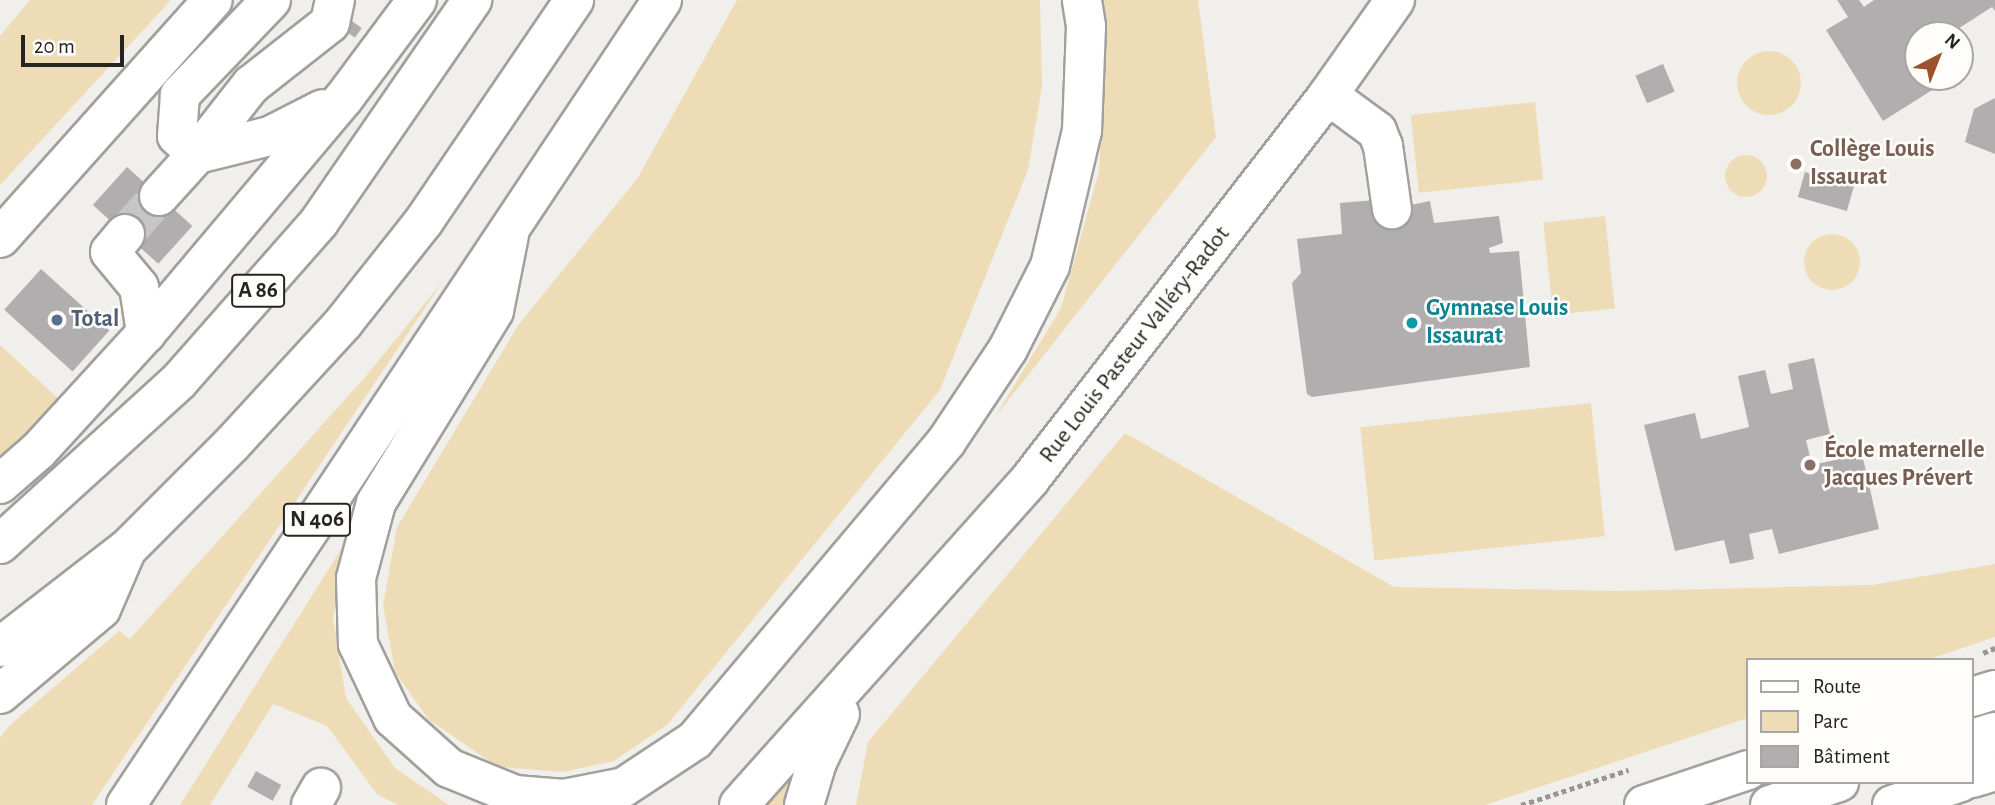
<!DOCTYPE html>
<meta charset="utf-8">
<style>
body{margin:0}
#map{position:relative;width:1995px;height:805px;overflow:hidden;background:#f1efec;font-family:"Alegreya Sans",sans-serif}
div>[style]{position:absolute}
.green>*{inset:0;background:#eedcb7;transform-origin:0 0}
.round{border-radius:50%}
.building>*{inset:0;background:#b1aeb0;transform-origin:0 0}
.minor-tunnel>*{height:38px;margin-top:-19px;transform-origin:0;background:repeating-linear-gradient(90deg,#c8c6c4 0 38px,transparent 0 57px)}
.path>*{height:4.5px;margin-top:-2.25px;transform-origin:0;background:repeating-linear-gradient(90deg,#979693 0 5px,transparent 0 8.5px)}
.roads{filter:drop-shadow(2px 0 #a1a09d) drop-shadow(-2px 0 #a1a09d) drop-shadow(0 2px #a1a09d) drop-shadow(0 -2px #a1a09d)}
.minor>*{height:38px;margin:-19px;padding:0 19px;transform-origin:19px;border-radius:19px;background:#fff}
.major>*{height:38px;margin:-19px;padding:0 19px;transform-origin:19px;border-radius:19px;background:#fff}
.highway>*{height:38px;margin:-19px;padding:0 19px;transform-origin:19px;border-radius:19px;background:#fff}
.dots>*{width:19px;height:19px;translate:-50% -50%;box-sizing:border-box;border:4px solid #fefdfa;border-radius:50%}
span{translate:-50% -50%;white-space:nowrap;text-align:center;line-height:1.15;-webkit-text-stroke:5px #fefdfa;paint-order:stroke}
.shield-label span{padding:2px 5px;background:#fefdfa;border:2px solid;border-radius:5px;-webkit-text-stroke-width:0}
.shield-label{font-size:23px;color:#252423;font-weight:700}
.education-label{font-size:24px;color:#785e54;font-weight:700}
.left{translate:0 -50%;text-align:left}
.culture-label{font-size:24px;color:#0d838f;font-weight:700}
.service-label{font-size:24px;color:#4e5e75;font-weight:700}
.street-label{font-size:24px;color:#252423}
.legend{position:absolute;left:1746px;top:658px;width:228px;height:126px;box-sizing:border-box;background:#fefdfa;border:2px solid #a7a6a4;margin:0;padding:9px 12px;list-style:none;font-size:21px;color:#252423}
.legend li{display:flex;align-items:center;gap:14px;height:35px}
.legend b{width:35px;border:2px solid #a7a6a4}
.north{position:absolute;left:1904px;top:21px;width:70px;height:70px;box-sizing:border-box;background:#fefdfa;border:2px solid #a7a6a4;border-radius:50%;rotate:42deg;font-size:19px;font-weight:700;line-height:28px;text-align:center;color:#252423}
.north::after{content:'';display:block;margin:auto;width:24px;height:32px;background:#9a532c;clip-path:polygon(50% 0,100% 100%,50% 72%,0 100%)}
.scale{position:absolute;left:21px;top:35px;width:103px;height:32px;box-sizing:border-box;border:4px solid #252423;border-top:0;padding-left:9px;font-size:21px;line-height:24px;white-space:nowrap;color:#252423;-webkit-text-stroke:5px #fefdfa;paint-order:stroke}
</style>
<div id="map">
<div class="green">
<div style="clip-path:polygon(30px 0,171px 0,0 185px,0 36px)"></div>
<div style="clip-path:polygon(737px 0,1040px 0,1042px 86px,1028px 170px,940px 390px,667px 725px,614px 761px,563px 772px,498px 767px,429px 720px,395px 672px,383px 605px,397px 527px,519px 324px,637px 179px)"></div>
<div style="clip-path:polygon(1103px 0,1198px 0,1216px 137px,995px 417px,1061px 308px,1099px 171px,1106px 51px)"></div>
<div class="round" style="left:1737px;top:51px;width:64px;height:64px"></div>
<div style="left:1535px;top:102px;width:78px;height:125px;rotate:84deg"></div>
<div class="round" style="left:1725px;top:155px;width:42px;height:42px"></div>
<div style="left:1605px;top:216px;width:93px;height:62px;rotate:84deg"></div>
<div class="round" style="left:1804px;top:234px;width:56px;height:56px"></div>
<div style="clip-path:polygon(443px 281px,92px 805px,0 805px,0 738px,9px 726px,119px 631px,130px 639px,366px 376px)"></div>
<div style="clip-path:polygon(0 345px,61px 401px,0 459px)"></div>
<div style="left:1591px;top:403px;width:134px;height:232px;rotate:84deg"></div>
<div style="clip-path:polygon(1125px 433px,1394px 587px,1619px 591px,1872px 585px,1995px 564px,1995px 637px,1927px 660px,1748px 660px,1748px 718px,1485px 805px,856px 805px,868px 742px)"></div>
<div style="clip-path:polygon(345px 543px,333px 618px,346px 698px,395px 768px,449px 805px,398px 805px,377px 794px,327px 726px,273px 704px,210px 805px,180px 805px)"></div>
<div style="clip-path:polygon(788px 779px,786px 805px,764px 805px)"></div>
</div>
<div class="building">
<div style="clip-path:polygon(1837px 0,1859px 0,1864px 7px,1874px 0,1995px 0,1995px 11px,1992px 7px,1953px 32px,1955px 35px,1918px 35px,1918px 77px,1953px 77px,1883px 121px,1826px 30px,1848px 17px)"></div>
<div style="left:352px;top:21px;width:12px;height:12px;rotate:35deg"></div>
<div style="clip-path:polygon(1960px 44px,1973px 64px,1960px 72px)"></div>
<div style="left:1663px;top:64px;width:30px;height:30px;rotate:67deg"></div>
<div style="clip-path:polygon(1995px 98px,1995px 154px,1965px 142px,1974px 109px)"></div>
<div style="left:127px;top:167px;width:88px;height:51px;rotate:42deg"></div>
<div style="left:1805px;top:172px;width:51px;height:26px;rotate:16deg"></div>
<div style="clip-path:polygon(1375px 200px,1406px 206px,1430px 201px,1434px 223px,1499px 216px,1503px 243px,1489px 248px,1490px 253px,1519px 251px,1530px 367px,1312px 397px,1307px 394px,1292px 283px,1301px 273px,1297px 239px,1342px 234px,1340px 203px)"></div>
<div style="left:41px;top:269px;width:92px;height:55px;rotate:42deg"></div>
<div style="clip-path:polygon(1814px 358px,1830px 434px,1806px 440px,1812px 465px,1862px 454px,1879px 529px,1779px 554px,1772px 529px,1749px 534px,1754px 559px,1730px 564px,1724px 540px,1675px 551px,1644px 425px,1695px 413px,1701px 439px,1749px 427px,1738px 376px,1765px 370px,1771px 394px,1793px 389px,1788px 364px)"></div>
<div style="left:256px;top:771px;width:29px;height:18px;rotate:29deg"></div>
</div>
<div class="minor-tunnel">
<div style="left:125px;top:234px;width:51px;rotate:-48.2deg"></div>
</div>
<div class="path">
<div style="left:1983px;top:653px;width:13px;rotate:-23deg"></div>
<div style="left:1521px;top:805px;width:113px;rotate:-18.1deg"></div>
</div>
<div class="roads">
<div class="minor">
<div style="left:271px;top:0;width:132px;rotate:133.8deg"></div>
<div style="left:180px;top:95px;width:41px;rotate:94.2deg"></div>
<div style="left:177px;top:136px;width:27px;rotate:42deg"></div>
<div style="left:197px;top:154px;width:88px;rotate:-52deg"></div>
<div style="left:251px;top:85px;width:100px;rotate:-38.1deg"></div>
<div style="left:330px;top:23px;width:24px;rotate:-78deg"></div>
<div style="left:1328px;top:95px;width:61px;rotate:36.3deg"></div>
<div style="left:1377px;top:131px;width:16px;rotate:68deg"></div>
<div style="left:1383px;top:146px;width:64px;rotate:81.9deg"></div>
<div style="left:159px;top:196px;width:57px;rotate:-47.9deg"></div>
<div style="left:197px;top:154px;width:75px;rotate:-13.9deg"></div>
<div style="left:270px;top:136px;width:59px;rotate:-27deg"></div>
<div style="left:125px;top:234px;width:23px;rotate:130deg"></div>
<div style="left:110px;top:252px;width:45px;rotate:50.4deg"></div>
<div style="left:139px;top:287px;width:47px;rotate:81.3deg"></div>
<div style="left:146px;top:333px;width:307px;rotate:-49.9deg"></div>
<div style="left:1972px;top:739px;width:24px;rotate:-17deg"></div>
<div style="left:311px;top:805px;width:20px;rotate:-60deg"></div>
<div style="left:739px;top:805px;width:438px;rotate:-48.2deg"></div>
<div style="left:1031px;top:478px;width:485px;rotate:-52.2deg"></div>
<div style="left:1328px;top:95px;width:116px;rotate:-54.8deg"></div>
<div style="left:804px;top:805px;width:45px;rotate:-73.2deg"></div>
<div style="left:817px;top:762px;width:53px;rotate:-64.4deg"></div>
<div style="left:1770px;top:805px;width:73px;rotate:-18.4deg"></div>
</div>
<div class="major">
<div style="left:1972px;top:697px;width:24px;rotate:-17deg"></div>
<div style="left:1972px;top:778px;width:24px;rotate:-17deg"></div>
<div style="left:1644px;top:805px;width:110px;rotate:-18.6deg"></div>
<div style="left:1892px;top:805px;width:73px;rotate:-18.4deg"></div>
</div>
<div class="highway">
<div style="left:344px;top:98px;width:122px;rotate:-53.3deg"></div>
<div style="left:509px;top:235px;width:77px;rotate:101.2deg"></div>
<div style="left:494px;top:311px;width:225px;rotate:121.6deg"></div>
<div style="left:376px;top:503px;width:78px;rotate:104.9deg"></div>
<div style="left:356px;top:578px;width:66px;rotate:88.3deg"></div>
<div style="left:358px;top:644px;width:82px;rotate:64.7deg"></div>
<div style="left:393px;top:718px;width:75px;rotate:41.8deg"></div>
<div style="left:449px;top:768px;width:71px;rotate:22.2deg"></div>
<div style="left:515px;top:795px;width:49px;rotate:4.7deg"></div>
<div style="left:564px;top:799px;width:61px;rotate:-11.3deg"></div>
<div style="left:624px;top:787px;width:85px;rotate:-33.5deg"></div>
<div style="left:695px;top:740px;width:390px;rotate:-49.9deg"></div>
<div style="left:946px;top:442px;width:112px;rotate:-56.3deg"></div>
<div style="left:1008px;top:349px;width:93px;rotate:-63.2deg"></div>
<div style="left:1050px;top:266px;width:139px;rotate:-76.7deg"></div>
<div style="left:1082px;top:131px;width:105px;rotate:-87.8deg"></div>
<div style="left:1086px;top:26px;width:26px;rotate:-99deg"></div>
<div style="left:0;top:238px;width:319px;rotate:-48.2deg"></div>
<div style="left:0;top:484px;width:50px;rotate:-41deg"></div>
<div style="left:38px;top:451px;width:160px;rotate:-47.5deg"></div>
<div style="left:0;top:544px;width:242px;rotate:-42.3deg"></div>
<div style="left:179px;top:381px;width:212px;rotate:-48.6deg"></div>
<div style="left:319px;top:222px;width:270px;rotate:-55.4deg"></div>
<div style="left:0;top:647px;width:160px;rotate:-37.7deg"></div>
<div style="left:127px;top:549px;width:148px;rotate:-45deg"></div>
<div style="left:232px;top:444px;width:166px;rotate:-47.4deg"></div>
<div style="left:344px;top:322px;width:129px;rotate:-51.6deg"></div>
<div style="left:424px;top:221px;width:267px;rotate:-55.8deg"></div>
<div style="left:0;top:694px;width:132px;rotate:-40.1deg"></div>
<div style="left:101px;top:609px;width:63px;rotate:-66.7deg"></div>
<div style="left:126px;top:805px;width:967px;rotate:-56.34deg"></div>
</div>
</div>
<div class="dots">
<div style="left:1796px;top:164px;background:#8d6e63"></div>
<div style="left:57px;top:320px;background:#5c6f8a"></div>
<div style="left:1412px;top:323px;background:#0f9aa8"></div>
<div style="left:1810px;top:465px;background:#8d6e63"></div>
</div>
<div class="shield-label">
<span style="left:258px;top:291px">A 86</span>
<span style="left:317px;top:520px">N 406</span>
</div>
<div class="education-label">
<span class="left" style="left:1810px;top:164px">Collège Louis<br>Issaurat</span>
<span class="left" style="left:1824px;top:465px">École maternelle<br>Jacques Prévert</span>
</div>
<div class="culture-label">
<span class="left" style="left:1426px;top:323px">Gymnase Louis<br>Issaurat</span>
</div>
<div class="service-label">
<span class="left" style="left:71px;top:320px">Total</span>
</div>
<div class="street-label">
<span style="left:1135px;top:345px;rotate:-52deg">Rue Louis Pasteur Valléry-Radot</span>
</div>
<ul class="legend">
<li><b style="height:9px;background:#fff"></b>Route</li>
<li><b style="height:19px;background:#eedcb7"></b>Parc</li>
<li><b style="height:19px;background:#b1aeb0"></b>Bâtiment</li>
</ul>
<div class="north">N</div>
<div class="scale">20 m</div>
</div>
